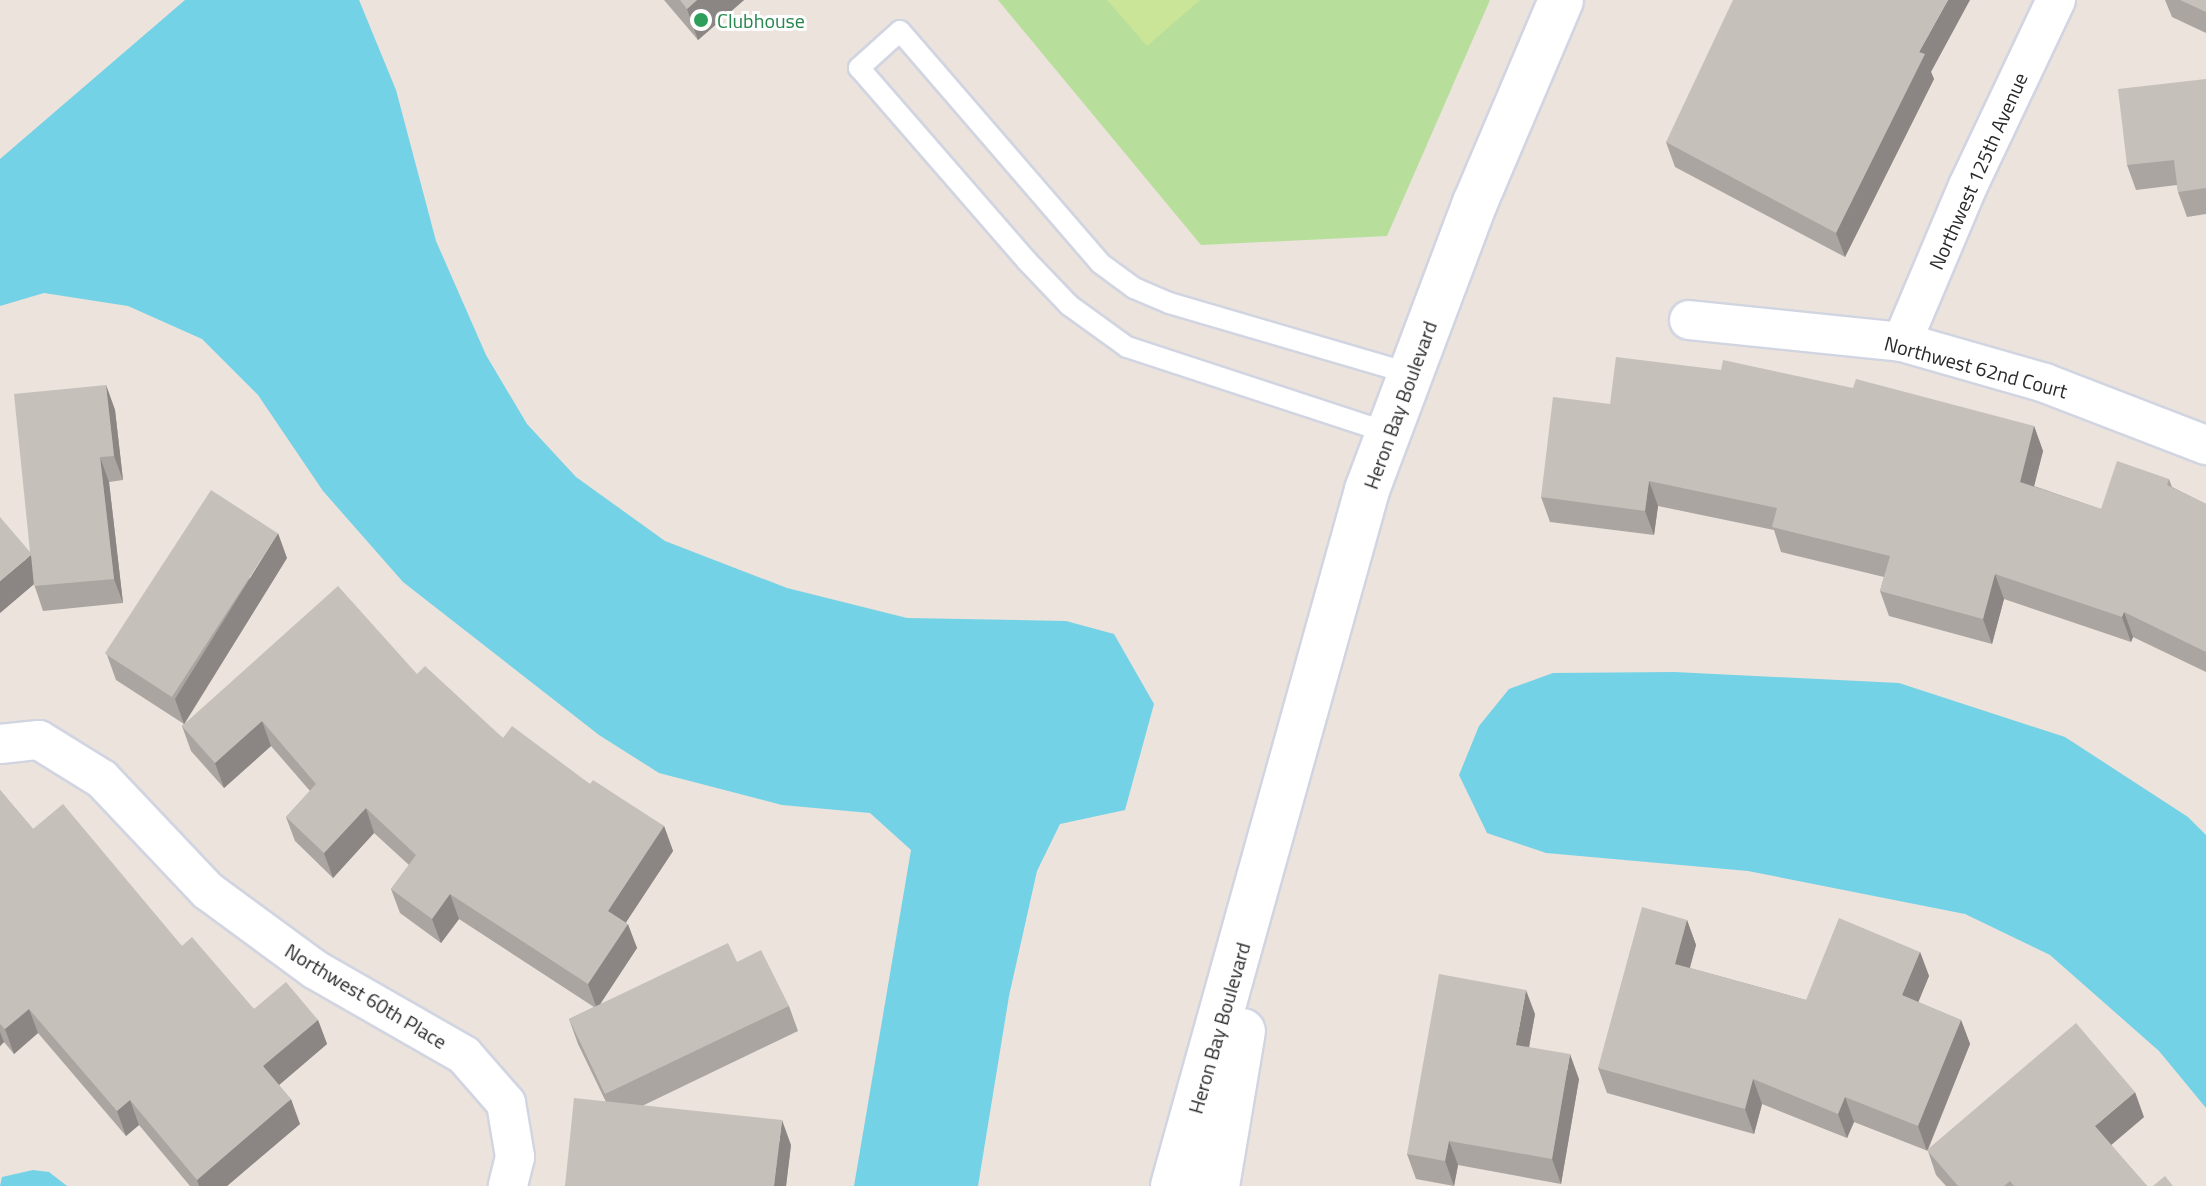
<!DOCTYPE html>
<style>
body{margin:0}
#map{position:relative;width:2206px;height:1186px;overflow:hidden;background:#ebe3dc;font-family:"Titillium Web",sans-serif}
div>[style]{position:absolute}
.green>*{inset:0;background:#b7de9b}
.pitch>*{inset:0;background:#cae597}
.water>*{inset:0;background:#74d2e7}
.roads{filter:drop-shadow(2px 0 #d1d5e1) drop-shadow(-2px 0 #d1d5e1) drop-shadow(0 2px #d1d5e1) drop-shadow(0 -2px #d1d5e1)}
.lane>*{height:20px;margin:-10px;padding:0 10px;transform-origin:10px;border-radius:10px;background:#fff}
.street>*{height:38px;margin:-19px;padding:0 19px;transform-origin:19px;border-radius:19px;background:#fff}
.secondary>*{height:44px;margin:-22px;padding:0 22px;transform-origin:22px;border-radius:22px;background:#fff}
.wall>*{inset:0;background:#aaa5a1}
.shaded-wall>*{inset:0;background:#8b8683}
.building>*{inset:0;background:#c6c0bb;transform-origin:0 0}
.dots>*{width:22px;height:22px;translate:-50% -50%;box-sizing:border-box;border:4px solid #fff;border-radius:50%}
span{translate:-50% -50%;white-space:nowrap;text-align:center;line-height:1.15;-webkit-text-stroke:6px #fff;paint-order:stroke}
.leisure-label{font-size:20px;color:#27864d}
.left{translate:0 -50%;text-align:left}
.street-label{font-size:20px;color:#292929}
</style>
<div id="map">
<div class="green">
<div style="clip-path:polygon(998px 0,1490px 0,1387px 236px,1201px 245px)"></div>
</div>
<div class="pitch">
<div style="clip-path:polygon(1107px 0,1200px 0,1147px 46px)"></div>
</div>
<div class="water">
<div style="clip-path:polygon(185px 0,359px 0,396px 90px,436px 241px,486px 355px,527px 424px,576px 477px,665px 541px,787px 588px,907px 618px,1066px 621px,1114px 634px,1154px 704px,1125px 810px,1060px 824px,1037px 871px,1009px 996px,978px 1186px,854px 1186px,911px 850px,870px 813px,782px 805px,659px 773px,599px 735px,403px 582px,323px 491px,258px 395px,202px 339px,128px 306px,44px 293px,0 306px,0 159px)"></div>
<div style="clip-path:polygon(1674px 672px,1899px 683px,2065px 737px,2188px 817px,2206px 835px,2206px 1108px,2159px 1051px,2050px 955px,1965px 914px,1748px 871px,1546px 853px,1487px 833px,1459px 775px,1479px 726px,1509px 689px,1553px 673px)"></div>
<div style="clip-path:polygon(33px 1170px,49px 1172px,67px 1186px,0 1186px,2px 1177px)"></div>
</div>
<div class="roads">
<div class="lane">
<div style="left:1389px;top:433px;width:276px;rotate:-161.8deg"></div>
<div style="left:1127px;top:347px;width:72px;rotate:-144.1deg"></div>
<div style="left:1069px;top:305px;width:61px;rotate:-133.7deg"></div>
<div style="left:1027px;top:261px;width:256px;rotate:-131deg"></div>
<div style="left:859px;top:68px;width:55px;rotate:-42.1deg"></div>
<div style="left:900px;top:31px;width:306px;rotate:49.2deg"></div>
<div style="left:1100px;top:263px;width:42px;rotate:36.3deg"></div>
<div style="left:1134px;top:288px;width:38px;rotate:23deg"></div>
<div style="left:1169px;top:303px;width:253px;rotate:16.3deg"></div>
</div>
<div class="street">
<div style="left:1689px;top:320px;width:214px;rotate:5.9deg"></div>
<div style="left:1902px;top:342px;width:149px;rotate:16deg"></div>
<div style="left:2045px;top:383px;width:173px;rotate:21.1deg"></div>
<div style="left:1902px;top:342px;width:169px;rotate:-67.1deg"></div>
<div style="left:1968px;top:186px;width:206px;rotate:-64.7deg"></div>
<div style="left:0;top:744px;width:39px;rotate:-6deg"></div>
<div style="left:39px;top:740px;width:74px;rotate:31.8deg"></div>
<div style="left:102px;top:779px;width:154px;rotate:46.6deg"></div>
<div style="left:208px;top:891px;width:132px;rotate:36.3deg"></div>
<div style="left:314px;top:969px;width:173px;rotate:29.8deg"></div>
<div style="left:464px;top:1055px;width:64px;rotate:48.8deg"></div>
<div style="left:506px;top:1103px;width:55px;rotate:80.5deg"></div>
<div style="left:515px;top:1157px;width:30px;rotate:104deg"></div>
</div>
<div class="secondary">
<div style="left:1173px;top:1186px;width:723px;rotate:-74.42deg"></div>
<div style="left:1367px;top:490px;width:307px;rotate:-69.4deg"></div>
<div style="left:1475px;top:203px;width:220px;rotate:-67deg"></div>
<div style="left:1217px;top:1186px;width:157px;rotate:-80.5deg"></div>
</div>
</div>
<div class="wall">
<div style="clip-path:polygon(664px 0,744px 0,698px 40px)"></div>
<div style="clip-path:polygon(2165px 0,2206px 0,2206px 33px,2172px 17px)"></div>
<div style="clip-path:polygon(1931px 72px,1934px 79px,1845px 257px,1675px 167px,1666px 142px)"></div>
<div style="clip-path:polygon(2206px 79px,2206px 214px,2187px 217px,2178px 192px,2177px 185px,2136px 190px,2127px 165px)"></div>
<div style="clip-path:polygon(106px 385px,115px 410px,123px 480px,109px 482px,123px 603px,43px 611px,34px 584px,0 613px,30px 552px)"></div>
<div style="clip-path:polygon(1610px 404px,2034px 426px,2043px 451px,2034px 486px,2101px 509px,2169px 479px,2172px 487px,2206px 504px,2206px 672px,2133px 637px,2131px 642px,2004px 599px,1992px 644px,1889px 616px,1880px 591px,1884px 577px,1781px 552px,1774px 530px,1658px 506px,1654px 535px,1550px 522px,1541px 497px)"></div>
<div style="clip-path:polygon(287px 558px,185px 723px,417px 674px,503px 738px,590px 784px,664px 826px,673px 851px,626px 922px,637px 948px,600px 1004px,737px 962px,789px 1006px,798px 1031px,642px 1106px,791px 1145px,786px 1186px,565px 1186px,606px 1102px,578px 1044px,569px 1019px,594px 1007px,459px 919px,441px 943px,400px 913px,391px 889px,409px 865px,374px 833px,333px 878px,295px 841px,286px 817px,310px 791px,271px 746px,224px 788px,191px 751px,182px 726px,184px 724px,116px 680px,107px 655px)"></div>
<div style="clip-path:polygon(0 790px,33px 829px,182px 946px,254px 1009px,318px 1020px,327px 1044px,279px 1085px,300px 1124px,227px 1186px,190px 1186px,139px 1125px,126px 1136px,38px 1033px,14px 1054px,4px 1042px,0 1046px)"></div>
<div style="clip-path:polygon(1687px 920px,1696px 945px,1690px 968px,1806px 1000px,1920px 952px,1929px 976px,1918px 1002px,1961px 1020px,1970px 1044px,1928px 1150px,2144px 1117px,2111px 1145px,2147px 1186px,1946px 1186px,1936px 1175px,1928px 1151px,1854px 1122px,1847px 1138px,1762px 1104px,1754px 1134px,1607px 1093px,1598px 1068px)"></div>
<div style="clip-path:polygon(1535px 1014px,1529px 1047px,1579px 1079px,1561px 1184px,1458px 1165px,1454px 1186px,1416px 1179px,1407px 1154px)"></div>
</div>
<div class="shaded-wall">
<div style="clip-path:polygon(697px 0,744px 0,698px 40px,687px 9px)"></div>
<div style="clip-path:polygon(1948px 0,1970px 0,1931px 72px,1934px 79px,1845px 257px,1836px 233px,1919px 52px)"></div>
<div style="clip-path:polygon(106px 385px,115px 410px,123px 480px,114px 456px)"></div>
<div style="clip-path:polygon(2034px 426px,2043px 451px,2029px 506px,2020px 482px)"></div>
<div style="clip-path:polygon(100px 457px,109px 482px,123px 603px,114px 579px)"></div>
<div style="clip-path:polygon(1649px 481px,1658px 506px,1654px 535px,1645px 511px)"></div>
<div style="clip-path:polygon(278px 533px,287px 558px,184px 724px,175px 699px)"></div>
<div style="clip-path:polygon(31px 555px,40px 579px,0 613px,0 581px)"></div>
<div style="clip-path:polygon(1995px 574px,2004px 599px,1992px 644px,1983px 619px)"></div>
<div style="clip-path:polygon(2124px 612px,2133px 637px,2131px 642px,2122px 617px)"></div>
<div style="clip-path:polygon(262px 721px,271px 746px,224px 788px,215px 763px)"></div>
<div style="clip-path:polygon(366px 808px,374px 833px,333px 878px,324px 853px)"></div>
<div style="clip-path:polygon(664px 826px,673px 851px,617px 936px,608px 911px)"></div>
<div style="clip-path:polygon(450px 894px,459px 919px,441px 943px,432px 919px)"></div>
<div style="clip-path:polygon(1687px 920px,1696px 945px,1684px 988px,1675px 964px)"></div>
<div style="clip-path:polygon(628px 924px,637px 948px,597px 1009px,588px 984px)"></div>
<div style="clip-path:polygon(1920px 952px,1929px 976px,1911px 1020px,1902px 995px)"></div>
<div style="clip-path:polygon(1526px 990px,1535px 1014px,1525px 1069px,1516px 1045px)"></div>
<div style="clip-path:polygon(29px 1009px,38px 1033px,14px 1054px,5px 1029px)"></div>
<div style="clip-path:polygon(318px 1020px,327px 1044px,272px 1091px,263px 1066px)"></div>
<div style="clip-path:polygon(1961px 1020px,1970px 1044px,1927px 1151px,1918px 1126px)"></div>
<div style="clip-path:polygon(0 1032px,4px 1042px,0 1046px)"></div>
<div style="clip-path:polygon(1570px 1054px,1579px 1079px,1561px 1184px,1552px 1159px)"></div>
<div style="clip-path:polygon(1753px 1079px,1762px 1104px,1754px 1134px,1745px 1109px)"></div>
<div style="clip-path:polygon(2135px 1092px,2144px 1117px,2104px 1151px,2095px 1126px)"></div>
<div style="clip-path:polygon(1845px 1097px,1854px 1122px,1847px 1138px,1838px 1114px)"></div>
<div style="clip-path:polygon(291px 1099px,300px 1124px,227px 1186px,199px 1186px,197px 1180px)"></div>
<div style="clip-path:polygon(130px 1100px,139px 1125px,126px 1136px,117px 1111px)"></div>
<div style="clip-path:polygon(782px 1120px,791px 1145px,786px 1186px,774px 1186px)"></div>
<div style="clip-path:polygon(1449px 1141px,1458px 1165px,1454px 1186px,1445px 1161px)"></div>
</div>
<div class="building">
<div style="clip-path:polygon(680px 0,697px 0,687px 9px)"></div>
<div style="clip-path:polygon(1733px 0,1948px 0,1919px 52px,1925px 54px,1836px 233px,1666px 142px)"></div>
<div style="clip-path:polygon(2180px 0,2206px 0,2206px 12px)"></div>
<div style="clip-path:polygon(2206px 79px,2206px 188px,2178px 192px,2174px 160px,2127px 165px,2118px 89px)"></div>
<div style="clip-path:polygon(1616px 357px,1721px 370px,1723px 360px,1853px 388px,1856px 379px,2034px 426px,2020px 482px,2101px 509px,2117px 461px,2169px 479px,2167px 485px,2206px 504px,2206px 652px,2124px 612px,2122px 617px,1995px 574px,1983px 619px,1880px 591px,1890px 556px,1772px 527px,1777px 508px,1649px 481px,1645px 511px,1541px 497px,1553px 397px,1610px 404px)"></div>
<div style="clip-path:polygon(106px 385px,114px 456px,100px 457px,114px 579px,34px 586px,31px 555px,0 581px,0 517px,30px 552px,14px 394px)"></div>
<div style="left:211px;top:490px;width:80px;height:195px;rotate:33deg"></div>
<div style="clip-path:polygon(338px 586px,417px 674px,425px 666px,503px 738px,512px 726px,590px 784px,593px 780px,664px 826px,608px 911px,628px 924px,588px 984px,450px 894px,432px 919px,391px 889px,416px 855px,366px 808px,324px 853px,286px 817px,316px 784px,262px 721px,215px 763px,182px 726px)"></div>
<div style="clip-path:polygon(0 790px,33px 829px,63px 804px,182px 946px,192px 937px,254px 1009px,286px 982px,318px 1020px,263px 1066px,291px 1099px,197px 1180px,130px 1100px,117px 1111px,29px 1009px,5px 1029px,0 1024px)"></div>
<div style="clip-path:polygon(1642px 907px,1687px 920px,1675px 964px,1806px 1000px,1839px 918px,1920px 952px,1902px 995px,1961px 1020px,1918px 1126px,1845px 1097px,1838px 1114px,1753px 1079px,1745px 1109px,1598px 1068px)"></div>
<div style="clip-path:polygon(728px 943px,737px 962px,761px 950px,789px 1006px,605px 1094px,569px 1019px)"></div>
<div style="clip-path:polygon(1439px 974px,1526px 990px,1516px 1045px,1570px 1054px,1552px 1159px,1449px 1141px,1445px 1161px,1407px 1154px)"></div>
<div style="clip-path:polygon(2076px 1023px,2135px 1092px,2095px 1126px,2147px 1186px,2014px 1186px,2010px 1181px,2004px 1186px,1958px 1186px,1927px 1150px)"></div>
<div style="clip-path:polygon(574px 1098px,782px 1120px,774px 1186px,565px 1186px)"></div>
<div style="clip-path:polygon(2165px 1176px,2173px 1186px,2153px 1186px)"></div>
</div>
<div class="dots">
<div style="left:701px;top:20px;background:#2e9e5b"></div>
</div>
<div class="leisure-label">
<span class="left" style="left:717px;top:20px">Clubhouse</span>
</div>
<div class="street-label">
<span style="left:1978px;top:171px;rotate:-66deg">Northwest 125th Avenue</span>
<span style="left:1976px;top:367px;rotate:15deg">Northwest 62nd Court</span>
<span style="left:1400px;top:405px;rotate:-70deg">Heron Bay Boulevard</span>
<span style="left:366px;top:996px;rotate:31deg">Northwest 60th Place</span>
<span style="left:1219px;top:1028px;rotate:-74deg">Heron Bay Boulevard</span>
</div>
</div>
